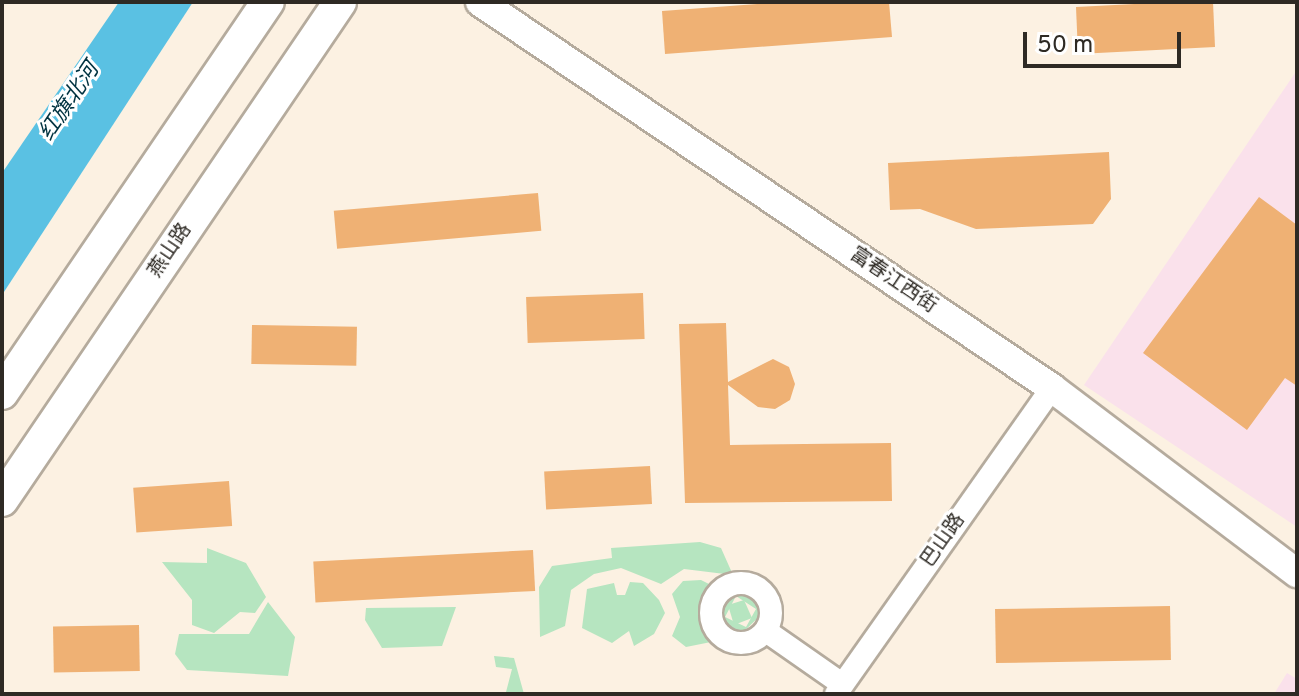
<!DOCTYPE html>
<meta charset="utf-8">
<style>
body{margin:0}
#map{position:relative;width:1299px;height:696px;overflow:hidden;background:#fcf1e2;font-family:Overpass,"Noto Sans SC",sans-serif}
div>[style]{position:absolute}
.commercial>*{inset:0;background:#fae1eb}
.green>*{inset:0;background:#b6e5c0}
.water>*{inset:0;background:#5ac1e3}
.building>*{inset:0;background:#efb174;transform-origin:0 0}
.roads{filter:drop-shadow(2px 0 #b5ab9d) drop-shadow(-2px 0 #b5ab9d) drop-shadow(0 2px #b5ab9d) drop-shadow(0 -2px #b5ab9d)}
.minor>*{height:22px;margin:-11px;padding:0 11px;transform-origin:11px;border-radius:11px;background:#fff}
.minor>.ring{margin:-11px;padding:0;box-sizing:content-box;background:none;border:22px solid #fff;border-radius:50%}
.tertiary>*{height:28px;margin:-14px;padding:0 14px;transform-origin:14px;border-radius:14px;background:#fff}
.secondary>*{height:32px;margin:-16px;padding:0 16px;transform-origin:16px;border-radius:16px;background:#fff}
span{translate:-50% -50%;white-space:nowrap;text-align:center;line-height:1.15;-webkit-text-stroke:6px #fff;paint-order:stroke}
.street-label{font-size:20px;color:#2e2a24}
.water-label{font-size:22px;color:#003240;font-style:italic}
.frame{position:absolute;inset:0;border:4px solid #2e2a24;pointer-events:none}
.scale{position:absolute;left:1023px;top:32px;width:158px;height:36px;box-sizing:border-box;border:4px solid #2e2a24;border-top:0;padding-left:10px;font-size:24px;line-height:28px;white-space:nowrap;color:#2e2a24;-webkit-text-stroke:6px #fff;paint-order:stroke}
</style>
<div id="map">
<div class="commercial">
<div style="clip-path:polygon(1297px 70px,1297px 527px,1084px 385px)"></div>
<div style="clip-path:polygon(1287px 673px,1297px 679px,1297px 694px,1274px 694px)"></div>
</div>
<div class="green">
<div style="clip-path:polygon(700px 542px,721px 548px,733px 575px,684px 569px,661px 584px,621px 568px,594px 574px,571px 590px,565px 626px,540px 637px,539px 587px,552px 566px,612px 558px,611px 548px)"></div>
<div style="clip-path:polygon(207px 548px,246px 563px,266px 597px,255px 613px,240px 612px,214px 633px,192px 625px,192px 600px,162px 562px,207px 563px)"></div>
<div style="clip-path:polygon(701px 580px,713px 586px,701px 619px,716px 641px,686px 647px,672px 636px,680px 617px,672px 594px,683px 581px)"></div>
<div style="clip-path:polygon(630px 582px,643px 583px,659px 600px,665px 613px,654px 634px,634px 646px,629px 631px,612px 643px,582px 628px,587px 589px,614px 583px,617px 595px,625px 595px)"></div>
<div style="clip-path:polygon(evenodd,739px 591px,753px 595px,761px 615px,741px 634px,727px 630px,718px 613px,726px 595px,739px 591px,736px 596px,756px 609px,746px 627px,725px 617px,736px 596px)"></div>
<div style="clip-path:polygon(744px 600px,752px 618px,734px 625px,728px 605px)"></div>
<div style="clip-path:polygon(268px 602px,295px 637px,288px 676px,187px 670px,175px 654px,179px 634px,249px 634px)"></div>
<div style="clip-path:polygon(456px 607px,442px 646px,382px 648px,365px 620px,366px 608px)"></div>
<div style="clip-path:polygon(494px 656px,514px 658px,524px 694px,506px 692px,512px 669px,496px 667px)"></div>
</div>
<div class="water">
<div style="clip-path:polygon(119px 2px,193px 2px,2px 295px,2px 173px)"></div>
</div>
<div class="building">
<div style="clip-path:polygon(786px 2px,889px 2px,892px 37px,665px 54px,662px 11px)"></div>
<div style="clip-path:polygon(1173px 2px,1213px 2px,1215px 47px,1078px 54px,1076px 7px)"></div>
<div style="clip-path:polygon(1109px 152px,1111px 199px,1093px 224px,976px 229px,920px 209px,890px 210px,888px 163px)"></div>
<div style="left:538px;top:193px;width:38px;height:205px;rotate:85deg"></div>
<div style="clip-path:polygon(1259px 197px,1297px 225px,1297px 386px,1285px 378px,1247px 430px,1143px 353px)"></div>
<div style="left:643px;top:293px;width:46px;height:117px;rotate:88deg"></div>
<div style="clip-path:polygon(726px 323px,728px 382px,773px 359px,789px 367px,795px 384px,790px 400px,775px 409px,758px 407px,728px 385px,730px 445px,891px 443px,892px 501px,685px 503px,679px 324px)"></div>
<div style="left:252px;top:325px;width:105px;height:39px;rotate:1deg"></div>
<div style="left:650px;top:466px;width:38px;height:106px;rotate:87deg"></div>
<div style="left:229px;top:481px;width:45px;height:96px;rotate:86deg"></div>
<div style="left:533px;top:550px;width:41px;height:220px;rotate:87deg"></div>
<div style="left:1170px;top:606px;width:54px;height:175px;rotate:89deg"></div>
<div style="left:139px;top:625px;width:46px;height:86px;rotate:89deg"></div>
</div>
<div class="roads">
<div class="minor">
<div class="ring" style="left:711px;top:583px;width:38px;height:38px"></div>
<div style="left:766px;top:631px;width:93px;rotate:34.9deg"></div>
<div style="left:836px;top:694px;width:375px;rotate:-54.8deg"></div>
</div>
<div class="tertiary">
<div style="left:480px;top:2px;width:690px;rotate:34.01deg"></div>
<div style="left:1052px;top:388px;width:307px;rotate:37.1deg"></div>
</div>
<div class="secondary">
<div style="left:2px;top:393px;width:473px;rotate:-55.8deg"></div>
<div style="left:2px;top:500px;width:602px;rotate:-55.83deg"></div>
</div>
</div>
<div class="street-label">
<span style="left:171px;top:251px;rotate:-56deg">燕山路</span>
<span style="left:893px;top:281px;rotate:34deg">富春江西街</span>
<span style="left:944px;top:541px;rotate:-55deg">巴山路</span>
</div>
<div class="water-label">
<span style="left:70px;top:102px;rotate:-56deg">红旗北河</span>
</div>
<div class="frame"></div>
<div class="scale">50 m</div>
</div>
